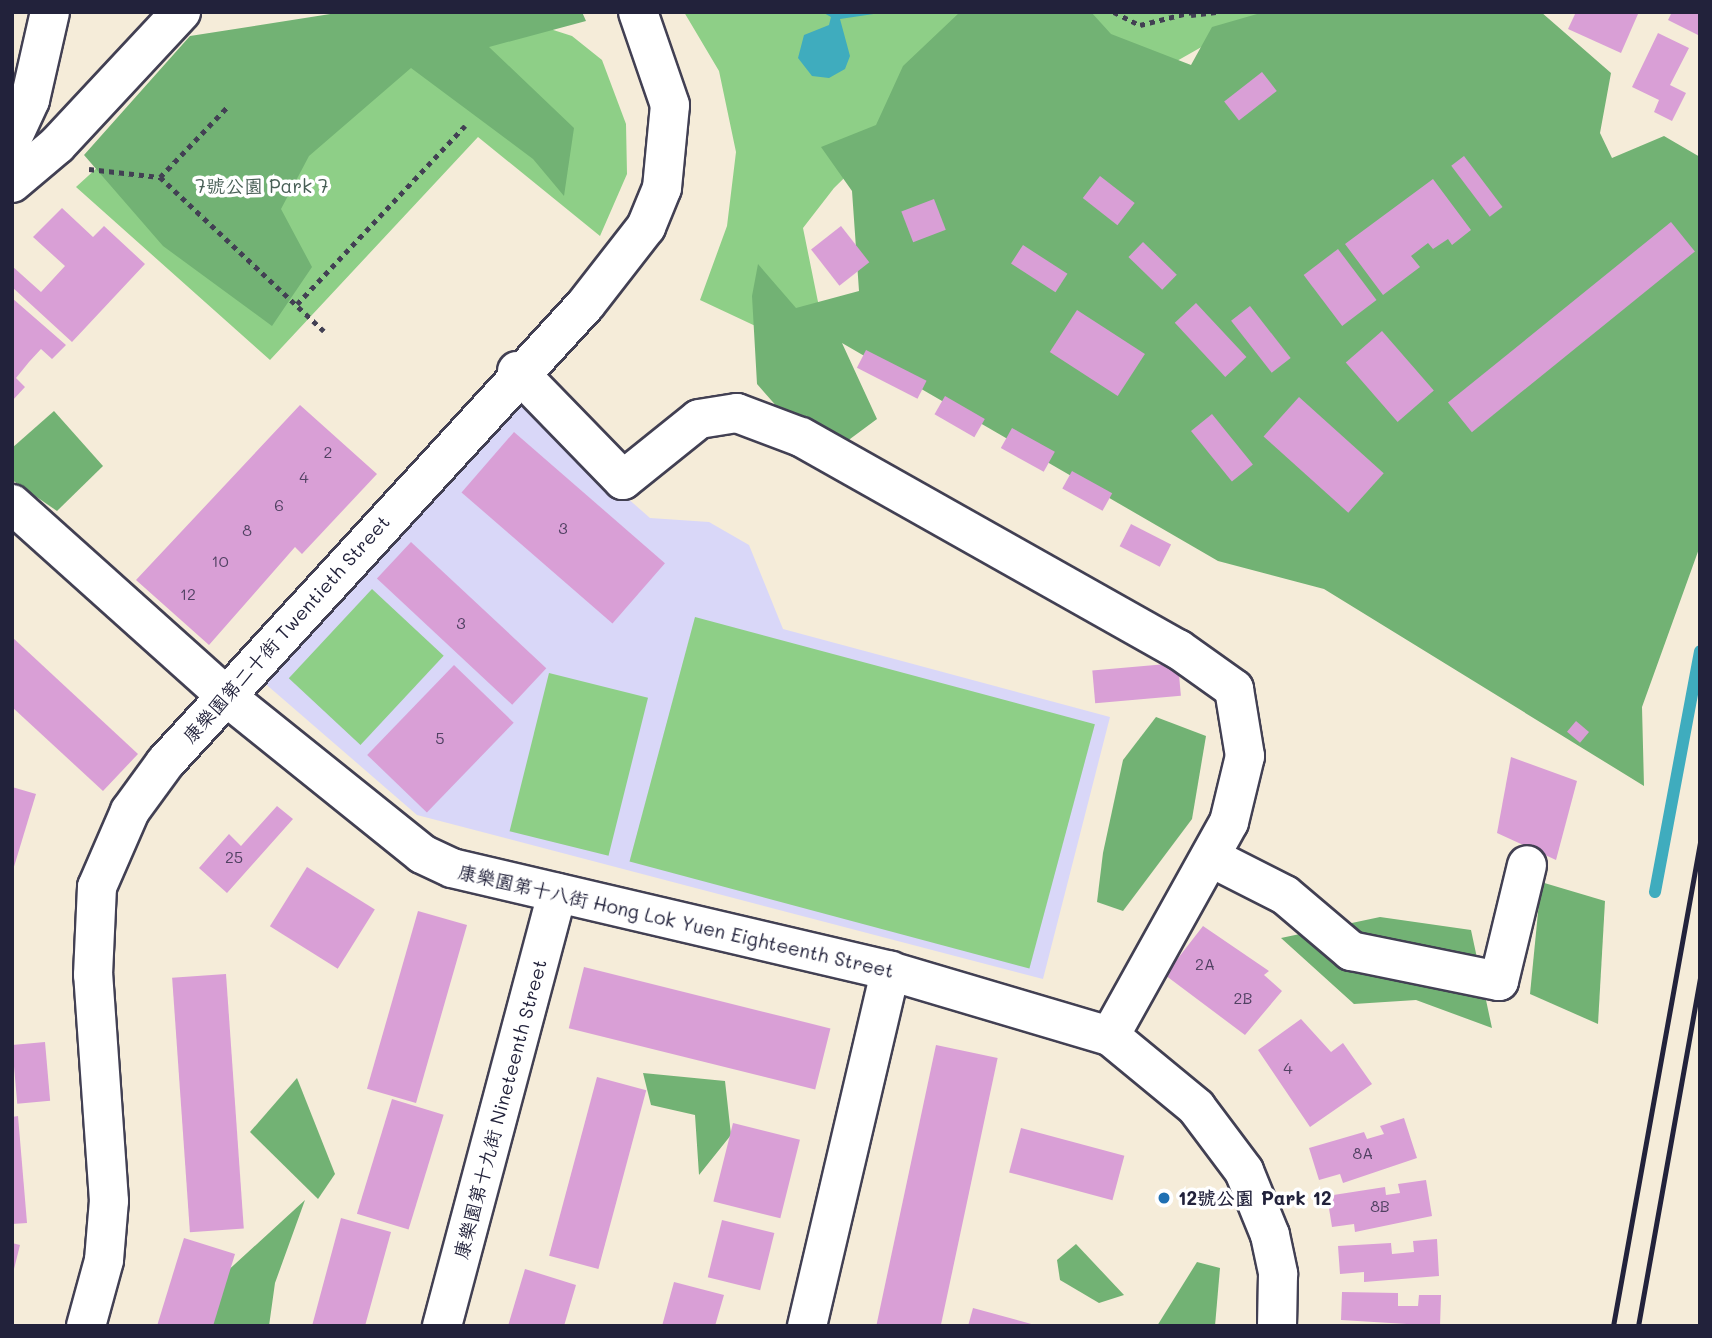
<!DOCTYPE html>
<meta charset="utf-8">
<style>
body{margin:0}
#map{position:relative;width:1712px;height:1338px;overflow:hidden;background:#f5ecd9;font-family:Mali,"LXGW WenKai TC",sans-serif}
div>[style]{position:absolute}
.built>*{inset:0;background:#d9d7f8}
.green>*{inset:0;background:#8ecf87;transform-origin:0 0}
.forest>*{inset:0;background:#72b274}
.water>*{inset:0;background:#3facbe}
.stream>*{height:12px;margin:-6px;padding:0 6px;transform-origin:6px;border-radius:6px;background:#3facbe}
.building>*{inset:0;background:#d99fd6;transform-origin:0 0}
.path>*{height:4.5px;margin-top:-2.25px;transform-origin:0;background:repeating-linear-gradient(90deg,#424053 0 5px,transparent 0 10px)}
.roads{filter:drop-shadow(2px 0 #424053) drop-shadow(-2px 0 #424053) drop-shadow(0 2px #424053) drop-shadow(0 -2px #424053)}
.minor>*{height:38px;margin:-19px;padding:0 19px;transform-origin:19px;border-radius:19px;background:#fff}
.rail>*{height:5px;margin:-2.5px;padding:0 2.5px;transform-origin:2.5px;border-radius:2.5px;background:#22223b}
.dots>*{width:19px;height:19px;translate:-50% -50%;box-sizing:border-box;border:4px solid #fff;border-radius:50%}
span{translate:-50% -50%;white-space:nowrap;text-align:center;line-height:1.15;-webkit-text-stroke:7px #fff;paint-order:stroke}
.number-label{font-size:16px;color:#504162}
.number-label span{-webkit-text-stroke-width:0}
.park-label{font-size:19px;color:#485f56}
.street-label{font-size:19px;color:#22223b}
.poi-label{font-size:19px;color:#22223b;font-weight:700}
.left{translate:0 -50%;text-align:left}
.frame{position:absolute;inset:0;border:14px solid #22223b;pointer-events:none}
</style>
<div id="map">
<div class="built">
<div style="clip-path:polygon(520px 404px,650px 518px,709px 522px,749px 545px,783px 629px,1110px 717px,1043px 979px,417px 815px,261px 680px)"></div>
</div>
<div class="green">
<div style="clip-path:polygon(684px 12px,1263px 12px,1096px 107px,929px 95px,834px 188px,803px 228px,830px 361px,700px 300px,727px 226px,736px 152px,719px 71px)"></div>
<div style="clip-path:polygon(519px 19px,572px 36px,602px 60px,626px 124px,627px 174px,600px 236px,478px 137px,270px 360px,76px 187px,251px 27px)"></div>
<div style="left:372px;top:589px;width:98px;height:122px;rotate:43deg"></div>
<div style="left:695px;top:617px;width:414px;height:253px;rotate:15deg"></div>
<div style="left:549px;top:673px;width:102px;height:163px;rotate:14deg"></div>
</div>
<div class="forest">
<div style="clip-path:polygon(343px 12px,582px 12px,586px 21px,489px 47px,574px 128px,564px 196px,533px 159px,411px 68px,309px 156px,281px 209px,312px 267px,272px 326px,163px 246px,84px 155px,190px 36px)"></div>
<div style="clip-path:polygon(960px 12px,1091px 12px,1111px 34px,1191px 65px,1212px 27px,1264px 12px,1541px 12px,1611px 73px,1600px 133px,1612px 158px,1664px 136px,1700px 157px,1700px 546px,1642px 707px,1644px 786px,1324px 589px,1218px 561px,842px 343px,877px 419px,823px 459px,757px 384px,752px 296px,758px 264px,796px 308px,859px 291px,852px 191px,821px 147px,876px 125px,903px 66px)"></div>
<div style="clip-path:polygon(54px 411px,103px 466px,57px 511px,12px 480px,12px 448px)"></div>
<div style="clip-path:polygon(1156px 717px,1206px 736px,1192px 819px,1123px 911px,1097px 902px,1103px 853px,1123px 760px)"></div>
<div style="clip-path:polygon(1541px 882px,1605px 901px,1598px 1024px,1530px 994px)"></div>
<div style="clip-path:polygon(1380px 917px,1471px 930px,1492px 1028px,1416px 1000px,1354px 1004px,1281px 938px)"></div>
<div style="clip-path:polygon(643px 1073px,725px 1081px,731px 1135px,699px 1175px,695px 1115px,651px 1105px)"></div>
<div style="clip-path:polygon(297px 1078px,335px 1174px,318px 1199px,250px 1132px)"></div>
<div style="clip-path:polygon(305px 1200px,275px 1283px,269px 1326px,207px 1326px,211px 1286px)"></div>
<div style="clip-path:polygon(1076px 1244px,1124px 1295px,1099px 1303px,1060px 1280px,1057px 1260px)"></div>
<div style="clip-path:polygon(1197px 1262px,1220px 1268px,1215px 1326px,1157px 1326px)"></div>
</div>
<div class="water">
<div style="clip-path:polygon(822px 12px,887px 12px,840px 19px,850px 56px,845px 69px,829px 78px,812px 76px,798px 58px,804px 35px,829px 25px,831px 17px)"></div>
</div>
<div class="stream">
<div style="left:1655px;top:892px;width:245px;rotate:-79.4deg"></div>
</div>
<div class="building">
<div style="clip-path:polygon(1576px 12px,1634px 12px,1638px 14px,1621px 53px,1568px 29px)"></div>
<div style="clip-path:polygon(1672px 12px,1700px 12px,1700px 36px,1668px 20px)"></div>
<div style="clip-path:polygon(1658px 33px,1689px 48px,1670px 85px,1686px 93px,1672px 121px,1654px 112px,1659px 100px,1632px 87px)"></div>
<div style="left:1262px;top:72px;width:24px;height:48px;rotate:52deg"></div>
<div style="left:1464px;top:156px;width:64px;height:16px;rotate:53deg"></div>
<div style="left:1100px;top:176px;width:44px;height:28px;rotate:38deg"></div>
<div style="clip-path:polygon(1433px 179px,1471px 230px,1452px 245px,1448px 239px,1433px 249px,1428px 243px,1411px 256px,1420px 267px,1383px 295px,1345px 244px)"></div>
<div style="left:934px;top:199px;width:33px;height:35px;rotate:69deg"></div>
<div style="clip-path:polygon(62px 208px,93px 237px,104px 226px,145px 264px,72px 342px,12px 287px,12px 266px,41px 292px,65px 266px,33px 237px)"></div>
<div style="left:1671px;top:222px;width:38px;height:287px;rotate:51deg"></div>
<div style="left:841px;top:226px;width:46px;height:38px;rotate:52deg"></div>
<div style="left:1143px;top:242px;width:47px;height:21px;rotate:44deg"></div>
<div style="left:1023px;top:245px;width:53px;height:22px;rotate:33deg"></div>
<div style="left:1338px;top:249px;width:64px;height:43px;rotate:53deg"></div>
<div style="clip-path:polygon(12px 298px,66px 345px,52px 359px,41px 349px,29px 362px,16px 378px,25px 387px,12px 401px)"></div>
<div style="left:1196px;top:303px;width:74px;height:29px;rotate:47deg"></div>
<div style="left:1250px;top:306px;width:66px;height:24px;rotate:52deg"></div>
<div style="left:1077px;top:310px;width:81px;height:50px;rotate:33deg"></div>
<div style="left:1382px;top:331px;width:79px;height:48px;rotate:49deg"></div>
<div style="left:866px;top:350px;width:68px;height:20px;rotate:27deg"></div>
<div style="left:945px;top:396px;width:46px;height:21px;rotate:30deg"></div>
<div style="left:1299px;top:397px;width:114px;height:53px;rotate:42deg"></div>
<div style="clip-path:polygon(300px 405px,377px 474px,302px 554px,295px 547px,209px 645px,136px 580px)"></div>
<div style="left:1212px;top:414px;width:65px;height:27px;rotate:51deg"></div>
<div style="left:1012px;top:428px;width:49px;height:23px;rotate:29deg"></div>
<div style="left:514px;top:432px;width:200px;height:80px;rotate:41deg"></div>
<div style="left:1072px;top:471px;width:46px;height:20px;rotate:29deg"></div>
<div style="left:1131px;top:524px;width:45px;height:25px;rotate:27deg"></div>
<div style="left:411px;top:542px;width:185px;height:50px;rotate:43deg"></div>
<div style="clip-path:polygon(12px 637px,138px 754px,103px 791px,12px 707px)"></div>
<div style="left:1178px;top:663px;width:33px;height:86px;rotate:85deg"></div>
<div style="left:454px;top:665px;width:83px;height:125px;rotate:44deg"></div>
<div style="left:1576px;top:721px;width:17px;height:14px;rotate:40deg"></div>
<div style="clip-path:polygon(1511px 757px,1577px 781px,1556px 860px,1497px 833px)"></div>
<div style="clip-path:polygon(12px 787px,36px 794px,13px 870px,12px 870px)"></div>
<div style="clip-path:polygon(277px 806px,293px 819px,227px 893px,199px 868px,229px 834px,241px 846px)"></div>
<div style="left:307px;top:867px;width:80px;height:70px;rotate:32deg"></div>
<div style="left:418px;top:911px;width:51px;height:185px;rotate:16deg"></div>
<div style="clip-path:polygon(1203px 926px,1269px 971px,1264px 975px,1282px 991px,1245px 1035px,1165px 975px)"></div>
<div style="left:584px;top:967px;width:254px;height:63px;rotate:14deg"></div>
<div style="left:226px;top:974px;width:255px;height:54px;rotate:86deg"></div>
<div style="clip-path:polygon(1301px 1019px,1331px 1052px,1343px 1043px,1372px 1084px,1310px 1127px,1258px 1050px)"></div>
<div style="left:45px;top:1042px;width:59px;height:33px;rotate:85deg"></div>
<div style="left:936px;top:1045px;width:63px;height:287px;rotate:12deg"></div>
<div style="left:597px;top:1077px;width:51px;height:185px;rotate:15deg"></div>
<div style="left:392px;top:1099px;width:54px;height:120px;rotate:17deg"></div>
<div style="clip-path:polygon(18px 1116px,27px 1223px,12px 1224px,12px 1117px)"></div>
<div style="clip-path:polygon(1404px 1118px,1417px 1158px,1343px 1183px,1340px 1174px,1319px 1180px,1309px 1148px,1364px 1132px,1367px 1139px,1384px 1134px,1380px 1126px)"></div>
<div style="left:733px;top:1123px;width:69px;height:81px;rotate:14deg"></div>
<div style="left:1021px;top:1128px;width:107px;height:46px;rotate:15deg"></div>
<div style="clip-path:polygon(1426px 1180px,1432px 1216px,1355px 1232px,1354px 1224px,1332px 1227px,1327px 1196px,1385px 1187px,1386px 1195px,1400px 1193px,1398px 1184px)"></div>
<div style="clip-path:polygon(341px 1218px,391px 1232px,365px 1326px,312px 1326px)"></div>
<div style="left:722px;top:1220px;width:54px;height:59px;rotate:14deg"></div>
<div style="clip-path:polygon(184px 1238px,235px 1254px,213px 1326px,157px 1326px)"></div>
<div style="clip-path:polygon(1437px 1239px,1439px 1276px,1364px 1282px,1364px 1272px,1340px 1274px,1338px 1246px,1391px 1243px,1392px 1254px,1414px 1252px,1413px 1241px)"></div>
<div style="clip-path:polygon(12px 1243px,20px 1245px,13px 1273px,12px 1272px)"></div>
<div style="clip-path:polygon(525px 1269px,576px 1285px,564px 1326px,508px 1326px)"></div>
<div style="clip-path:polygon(674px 1282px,724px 1295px,715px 1326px,662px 1326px)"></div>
<div style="clip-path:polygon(1342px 1292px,1398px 1293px,1398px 1306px,1418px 1306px,1419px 1295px,1441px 1295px,1440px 1326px,1341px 1320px)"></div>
<div style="clip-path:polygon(973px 1308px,1035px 1325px,1034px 1326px,968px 1326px)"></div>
</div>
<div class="path">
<div style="left:1114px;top:12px;width:29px;rotate:27deg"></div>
<div style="left:1140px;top:25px;width:54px;rotate:-14deg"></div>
<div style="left:1191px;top:15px;width:25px;rotate:-7deg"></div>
<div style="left:89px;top:169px;width:71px;rotate:6.4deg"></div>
<div style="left:160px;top:177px;width:225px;rotate:43.2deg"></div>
<div style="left:160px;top:177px;width:98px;rotate:-46.2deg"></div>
<div style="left:297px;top:304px;width:245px;rotate:-46.7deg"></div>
</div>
<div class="roads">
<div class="minor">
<div style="left:12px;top:139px;width:43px;rotate:-65.2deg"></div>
<div style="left:30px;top:100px;width:90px;rotate:-77.2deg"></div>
<div style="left:12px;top:183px;width:59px;rotate:-40.2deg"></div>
<div style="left:57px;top:145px;width:182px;rotate:-47deg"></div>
<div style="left:517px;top:371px;width:152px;rotate:45.8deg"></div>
<div style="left:623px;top:480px;width:97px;rotate:-38.8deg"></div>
<div style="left:699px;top:419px;width:38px;rotate:-9deg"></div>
<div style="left:737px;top:413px;width:68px;rotate:20.6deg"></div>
<div style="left:801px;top:437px;width:433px;rotate:29.4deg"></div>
<div style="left:1178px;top:649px;width:69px;rotate:35.5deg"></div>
<div style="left:1234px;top:689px;width:68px;rotate:80.7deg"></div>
<div style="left:1245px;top:756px;width:68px;rotate:103.6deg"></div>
<div style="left:1229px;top:822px;width:245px;rotate:119.1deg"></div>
<div style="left:12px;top:504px;width:289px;rotate:41.9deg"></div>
<div style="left:227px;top:697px;width:250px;rotate:38.8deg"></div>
<div style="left:422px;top:854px;width:33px;rotate:25deg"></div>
<div style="left:452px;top:868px;width:450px;rotate:13.2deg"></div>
<div style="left:890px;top:971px;width:229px;rotate:16.5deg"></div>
<div style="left:1110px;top:1036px;width:112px;rotate:39.5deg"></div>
<div style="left:1196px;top:1107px;width:80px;rotate:53.1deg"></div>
<div style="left:1244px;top:1171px;width:69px;rotate:67.9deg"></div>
<div style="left:1270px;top:1235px;width:40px;rotate:78deg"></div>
<div style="left:1278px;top:1274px;width:52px;rotate:91.1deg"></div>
<div style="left:1210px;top:857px;width:84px;rotate:26.9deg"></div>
<div style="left:1285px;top:895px;width:87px;rotate:40.3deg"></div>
<div style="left:1351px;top:951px;width:151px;rotate:11.5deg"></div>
<div style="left:1499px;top:981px;width:119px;rotate:-76.4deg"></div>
<div style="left:86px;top:1326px;width:68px;rotate:-74.7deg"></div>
<div style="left:104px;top:1260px;width:59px;rotate:-85.2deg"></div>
<div style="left:109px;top:1201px;width:227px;rotate:-94deg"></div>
<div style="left:93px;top:975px;width:88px;rotate:-87.4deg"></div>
<div style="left:97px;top:887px;width:83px;rotate:-66.5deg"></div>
<div style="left:130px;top:811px;width:59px;rotate:-53.9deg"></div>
<div style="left:165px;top:763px;width:623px;rotate:-47.47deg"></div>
<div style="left:586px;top:304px;width:98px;rotate:-52.1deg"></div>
<div style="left:646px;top:227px;width:42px;rotate:-67.7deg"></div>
<div style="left:662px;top:188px;width:83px;rotate:-84.5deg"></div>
<div style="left:670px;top:105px;width:98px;rotate:-109deg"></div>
<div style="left:442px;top:1326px;width:448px;rotate:-75.1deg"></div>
<div style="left:807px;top:1326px;width:365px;rotate:-76.8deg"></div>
</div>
</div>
<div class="rail">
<div style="left:1613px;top:1326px;width:493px;rotate:-79.8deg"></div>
<div style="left:1638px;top:1326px;width:354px;rotate:-79.9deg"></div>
</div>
<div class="dots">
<div style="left:1164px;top:1198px;background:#1f6fb2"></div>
</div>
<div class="number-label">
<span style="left:328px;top:452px">2</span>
<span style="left:304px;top:477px">4</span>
<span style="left:279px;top:505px">6</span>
<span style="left:563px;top:528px">3</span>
<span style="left:247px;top:530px">8</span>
<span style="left:220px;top:561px">10</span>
<span style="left:188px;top:594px">12</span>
<span style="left:461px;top:623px">3</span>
<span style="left:440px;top:738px">5</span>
<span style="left:234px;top:857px">25</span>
<span style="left:1205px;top:964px">2A</span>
<span style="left:1243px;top:998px">2B</span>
<span style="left:1288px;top:1068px">4</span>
<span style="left:1363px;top:1153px">8A</span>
<span style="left:1380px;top:1206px">8B</span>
</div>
<div class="park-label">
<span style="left:262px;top:186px">7號公園 Park 7</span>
</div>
<div class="street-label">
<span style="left:286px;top:629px;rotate:-48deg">康樂園第二十街 Twentieth Street</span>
<span style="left:676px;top:921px;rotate:13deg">康樂園第十八街 Hong Lok Yuen Eighteenth Street</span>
<span style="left:500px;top:1109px;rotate:-75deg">康樂園第十九街 Nineteenth Street</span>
</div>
<div class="poi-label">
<span class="left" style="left:1178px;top:1198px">12號公園 Park 12</span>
</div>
<div class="frame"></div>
</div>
